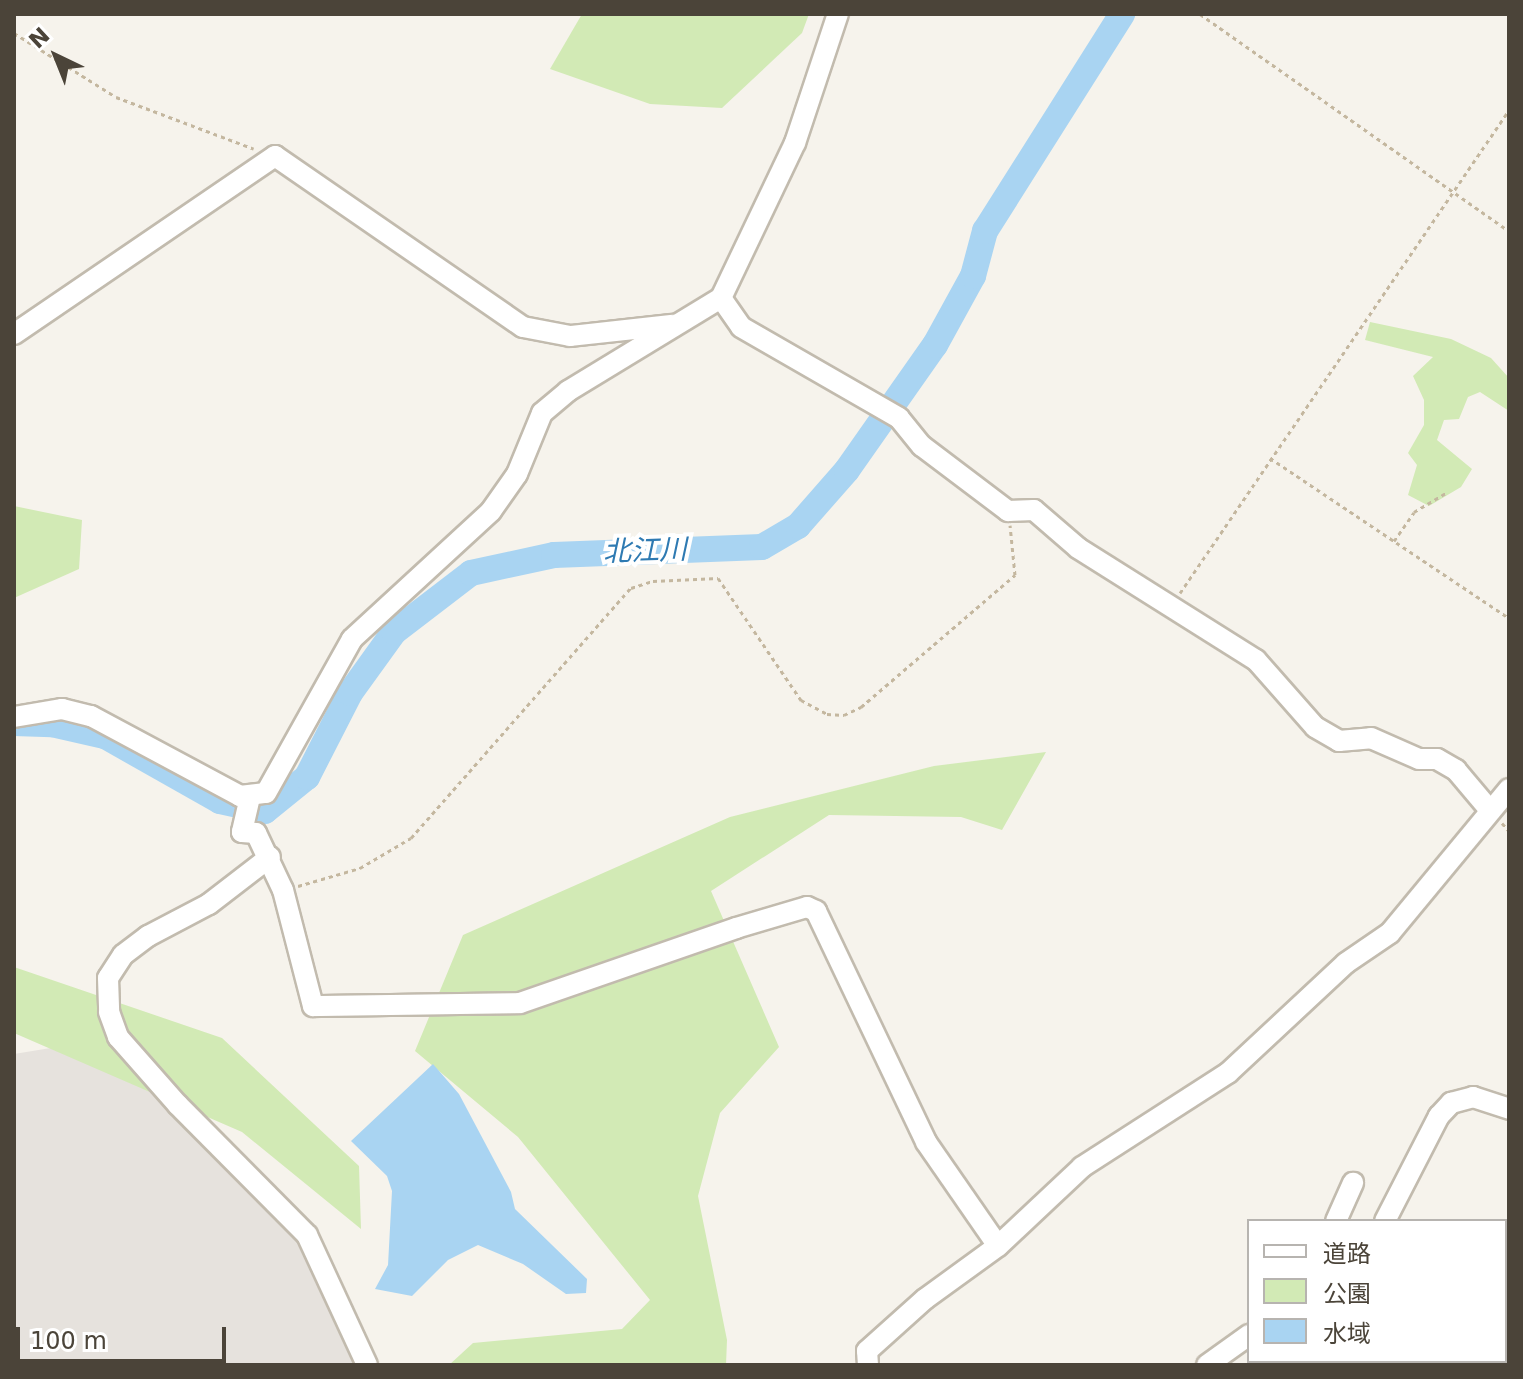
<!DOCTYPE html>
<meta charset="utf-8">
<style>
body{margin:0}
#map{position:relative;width:1523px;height:1379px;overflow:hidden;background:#f6f3ec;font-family:"DejaVu Sans","Noto Sans JP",sans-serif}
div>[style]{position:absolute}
.industrial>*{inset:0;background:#e6e2dd}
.green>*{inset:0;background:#d2eab5}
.water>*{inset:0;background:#a9d4f2}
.river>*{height:26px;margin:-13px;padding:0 13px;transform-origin:13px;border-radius:13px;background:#a9d4f2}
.path>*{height:3px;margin-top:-1.5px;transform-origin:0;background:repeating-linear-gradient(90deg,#c4b79f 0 4px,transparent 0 8px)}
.roads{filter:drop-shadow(2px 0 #c2bbae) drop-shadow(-2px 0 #c2bbae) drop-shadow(0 2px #c2bbae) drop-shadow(0 -2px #c2bbae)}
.minor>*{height:20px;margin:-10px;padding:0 10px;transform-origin:10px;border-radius:10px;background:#fff}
span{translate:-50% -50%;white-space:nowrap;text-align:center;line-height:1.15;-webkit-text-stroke:8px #fff;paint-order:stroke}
.water-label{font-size:28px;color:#2e7ab2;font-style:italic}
.frame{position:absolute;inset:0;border:16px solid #4b4439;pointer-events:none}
.legend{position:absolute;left:1247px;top:1219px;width:260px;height:144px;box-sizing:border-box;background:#fff;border:2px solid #b7b4b0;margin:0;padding:10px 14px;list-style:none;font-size:24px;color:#4b4439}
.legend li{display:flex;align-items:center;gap:16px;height:40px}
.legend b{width:40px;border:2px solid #b7b4b0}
.north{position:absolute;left:16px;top:16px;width:80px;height:80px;-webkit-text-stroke:6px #fff;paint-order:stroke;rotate:317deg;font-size:22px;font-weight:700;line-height:32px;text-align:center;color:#4b4439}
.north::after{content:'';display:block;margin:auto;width:28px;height:36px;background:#4b4439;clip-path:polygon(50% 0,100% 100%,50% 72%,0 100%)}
.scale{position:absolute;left:16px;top:1327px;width:210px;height:36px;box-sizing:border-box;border:4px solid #4b4439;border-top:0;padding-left:10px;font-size:24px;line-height:28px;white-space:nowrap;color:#4b4439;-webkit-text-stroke:6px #fff;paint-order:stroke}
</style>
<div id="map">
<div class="industrial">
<div style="clip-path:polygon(118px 1037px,307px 1235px,367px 1365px,14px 1365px,14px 1054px)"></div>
</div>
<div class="green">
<div style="clip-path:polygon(582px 14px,809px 14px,802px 33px,722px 108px,650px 104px,550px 69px)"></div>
<div style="clip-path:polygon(1370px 322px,1451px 339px,1491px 358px,1509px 378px,1509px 411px,1480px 392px,1468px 397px,1459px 419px,1444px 420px,1437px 440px,1472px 469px,1461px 487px,1429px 506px,1408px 495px,1417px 465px,1408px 453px,1424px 425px,1424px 400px,1413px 376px,1433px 357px,1365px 340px)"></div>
<div style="clip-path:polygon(14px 506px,82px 520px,79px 569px,14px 598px)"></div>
<div style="clip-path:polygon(1046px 752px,1002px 830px,961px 817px,829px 815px,711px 891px,779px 1047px,720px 1113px,698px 1196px,727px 1340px,726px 1365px,449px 1365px,473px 1343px,622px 1329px,650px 1300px,518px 1137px,415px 1051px,463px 935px,730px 817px,934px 766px)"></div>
<div style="clip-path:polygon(14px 967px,222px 1038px,359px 1166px,361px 1229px,242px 1132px,14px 1033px)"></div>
</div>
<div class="water">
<div style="clip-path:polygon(433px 1064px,459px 1094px,511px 1192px,515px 1209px,587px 1279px,586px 1293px,566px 1294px,523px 1264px,478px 1245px,448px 1260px,412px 1296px,375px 1289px,388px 1265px,392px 1191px,387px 1176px,351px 1141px)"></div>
</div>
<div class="river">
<div style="left:14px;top:723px;width:38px;rotate:2deg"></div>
<div style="left:52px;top:724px;width:54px;rotate:12.8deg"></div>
<div style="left:105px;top:736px;width:132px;rotate:29.5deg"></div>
<div style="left:220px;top:801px;width:46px;rotate:12.5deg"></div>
<div style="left:265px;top:811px;width:54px;rotate:-39deg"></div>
<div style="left:307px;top:777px;width:94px;rotate:-62.9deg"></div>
<div style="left:350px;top:693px;width:75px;rotate:-54.2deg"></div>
<div style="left:394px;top:632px;width:97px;rotate:-37.5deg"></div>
<div style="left:471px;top:573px;width:85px;rotate:-12.2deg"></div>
<div style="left:554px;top:555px;width:208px;rotate:-2.2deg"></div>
<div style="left:762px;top:547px;width:42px;rotate:-30.3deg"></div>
<div style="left:798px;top:526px;width:74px;rotate:-48.8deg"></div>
<div style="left:847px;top:470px;width:153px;rotate:-54.9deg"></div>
<div style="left:935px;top:345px;width:79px;rotate:-61.2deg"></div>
<div style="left:973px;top:276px;width:47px;rotate:-75.1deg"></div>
<div style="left:985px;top:231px;width:257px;rotate:-57.7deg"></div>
</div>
<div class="path">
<div style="left:1200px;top:14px;width:378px;rotate:35.1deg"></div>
<div style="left:14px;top:33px;width:120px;rotate:32.1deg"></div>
<div style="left:116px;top:97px;width:147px;rotate:20.6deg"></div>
<div style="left:1270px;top:458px;width:288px;rotate:33.8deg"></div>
<div style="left:1394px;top:541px;width:35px;rotate:-55deg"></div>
<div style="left:1414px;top:512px;width:39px;rotate:-31deg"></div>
<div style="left:1180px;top:593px;width:584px;rotate:-55.74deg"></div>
<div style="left:1502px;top:823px;width:11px;rotate:49deg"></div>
<div style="left:298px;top:886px;width:65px;rotate:-16.2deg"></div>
<div style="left:360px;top:868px;width:59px;rotate:-30.5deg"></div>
<div style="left:411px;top:838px;width:333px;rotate:-48.7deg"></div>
<div style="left:631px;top:588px;width:23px;rotate:-18deg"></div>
<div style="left:653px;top:581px;width:65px;rotate:-2.6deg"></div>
<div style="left:718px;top:578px;width:148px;rotate:55.8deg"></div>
<div style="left:801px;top:700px;width:30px;rotate:28deg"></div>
<div style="left:827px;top:714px;width:17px;rotate:3deg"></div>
<div style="left:844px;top:715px;width:19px;rotate:-25deg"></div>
<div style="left:861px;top:707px;width:203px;rotate:-40.6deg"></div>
<div style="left:1015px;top:575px;width:50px;rotate:-95.7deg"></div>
<div style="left:1505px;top:1335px;width:5px;rotate:-37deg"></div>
<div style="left:1464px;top:1365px;width:6px;rotate:-39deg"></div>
</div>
<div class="roads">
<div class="minor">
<div style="left:721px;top:298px;width:35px;rotate:55deg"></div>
<div style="left:741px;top:327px;width:182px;rotate:29.9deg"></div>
<div style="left:899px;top:418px;width:36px;rotate:51deg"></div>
<div style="left:922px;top:446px;width:108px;rotate:37.1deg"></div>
<div style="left:1008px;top:511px;width:26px;rotate:-2deg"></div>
<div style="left:1034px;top:510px;width:58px;rotate:40.8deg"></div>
<div style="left:1078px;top:548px;width:210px;rotate:32.2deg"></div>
<div style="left:1256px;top:660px;width:89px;rotate:48.6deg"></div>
<div style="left:1315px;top:727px;width:28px;rotate:30deg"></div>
<div style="left:1339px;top:741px;width:32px;rotate:-5deg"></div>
<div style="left:1371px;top:738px;width:52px;rotate:23.6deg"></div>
<div style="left:1419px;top:759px;width:18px"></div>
<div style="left:1437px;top:759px;width:22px;rotate:30deg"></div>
<div style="left:1456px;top:770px;width:50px;rotate:49.9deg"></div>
<div style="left:14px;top:334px;width:316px;rotate:-34.3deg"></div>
<div style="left:275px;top:156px;width:301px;rotate:34.6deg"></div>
<div style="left:523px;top:327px;width:48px;rotate:10.8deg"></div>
<div style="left:570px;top:336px;width:103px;rotate:-6.2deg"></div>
<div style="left:14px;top:717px;width:49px;rotate:-9.5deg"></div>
<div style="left:62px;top:709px;width:30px;rotate:14deg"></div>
<div style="left:91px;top:716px;width:169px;rotate:28.2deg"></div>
<div style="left:240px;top:796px;width:26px;rotate:-7deg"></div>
<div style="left:266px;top:793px;width:176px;rotate:-60.8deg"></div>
<div style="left:352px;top:639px;width:189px;rotate:-42.6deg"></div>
<div style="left:491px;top:511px;width:45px;rotate:-54.9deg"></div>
<div style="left:517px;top:474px;width:66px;rotate:-67.7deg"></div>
<div style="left:542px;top:413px;width:34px;rotate:-40deg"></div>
<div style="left:568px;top:391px;width:179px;rotate:-31.3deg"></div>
<div style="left:721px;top:298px;width:172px;rotate:-64.5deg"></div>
<div style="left:795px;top:143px;width:136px;rotate:-71.6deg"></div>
<div style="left:250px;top:797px;width:36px;rotate:103deg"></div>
<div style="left:242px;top:832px;width:14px;rotate:4deg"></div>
<div style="left:256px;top:833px;width:63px;rotate:64.7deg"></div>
<div style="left:283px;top:890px;width:120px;rotate:75.5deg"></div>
<div style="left:313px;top:1006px;width:207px;rotate:-0.8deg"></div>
<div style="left:520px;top:1003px;width:229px;rotate:-19.1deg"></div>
<div style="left:736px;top:928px;width:74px;rotate:-16.5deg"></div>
<div style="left:807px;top:907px;width:10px;rotate:24deg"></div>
<div style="left:816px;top:911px;width:256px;rotate:64.5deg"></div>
<div style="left:926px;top:1142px;width:126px;rotate:55.3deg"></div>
<div style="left:270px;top:857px;width:77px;rotate:142.4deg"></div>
<div style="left:209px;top:904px;width:69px;rotate:152.3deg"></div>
<div style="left:148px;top:936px;width:31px;rotate:143deg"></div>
<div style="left:123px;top:955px;width:27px;rotate:123deg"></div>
<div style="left:108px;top:978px;width:34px;rotate:88deg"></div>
<div style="left:109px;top:1012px;width:27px;rotate:70deg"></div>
<div style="left:118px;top:1037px;width:91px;rotate:48.6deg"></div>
<div style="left:178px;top:1105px;width:183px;rotate:45.2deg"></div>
<div style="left:307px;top:1235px;width:143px;rotate:65.2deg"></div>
<div style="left:1336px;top:1221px;width:42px;rotate:-65.9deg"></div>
<div style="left:1385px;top:1221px;width:118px;rotate:-62.8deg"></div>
<div style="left:1439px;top:1116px;width:18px;rotate:-47deg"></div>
<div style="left:1451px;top:1103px;width:23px;rotate:-15deg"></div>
<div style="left:1473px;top:1097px;width:38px;rotate:18deg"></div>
<div style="left:868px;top:1365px;width:14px;rotate:-94deg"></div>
<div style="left:867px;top:1351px;width:78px;rotate:-41.9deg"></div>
<div style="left:925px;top:1299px;width:90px;rotate:-36deg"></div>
<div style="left:998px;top:1246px;width:115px;rotate:-43.2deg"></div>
<div style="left:1082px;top:1167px;width:174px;rotate:-32.8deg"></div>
<div style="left:1228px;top:1073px;width:161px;rotate:-43deg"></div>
<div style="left:1346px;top:963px;width:53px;rotate:-34.3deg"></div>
<div style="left:1390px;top:933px;width:187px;rotate:-50.4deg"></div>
<div style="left:1207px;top:1365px;width:52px;rotate:-35.5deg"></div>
</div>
</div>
<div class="water-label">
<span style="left:645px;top:551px;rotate:-2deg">北江川</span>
</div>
<div class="frame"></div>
<ul class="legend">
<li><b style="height:10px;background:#fff"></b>道路</li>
<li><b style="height:22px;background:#d2eab5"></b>公園</li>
<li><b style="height:22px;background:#a9d4f2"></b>水域</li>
</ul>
<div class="north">N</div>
<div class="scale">100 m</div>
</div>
